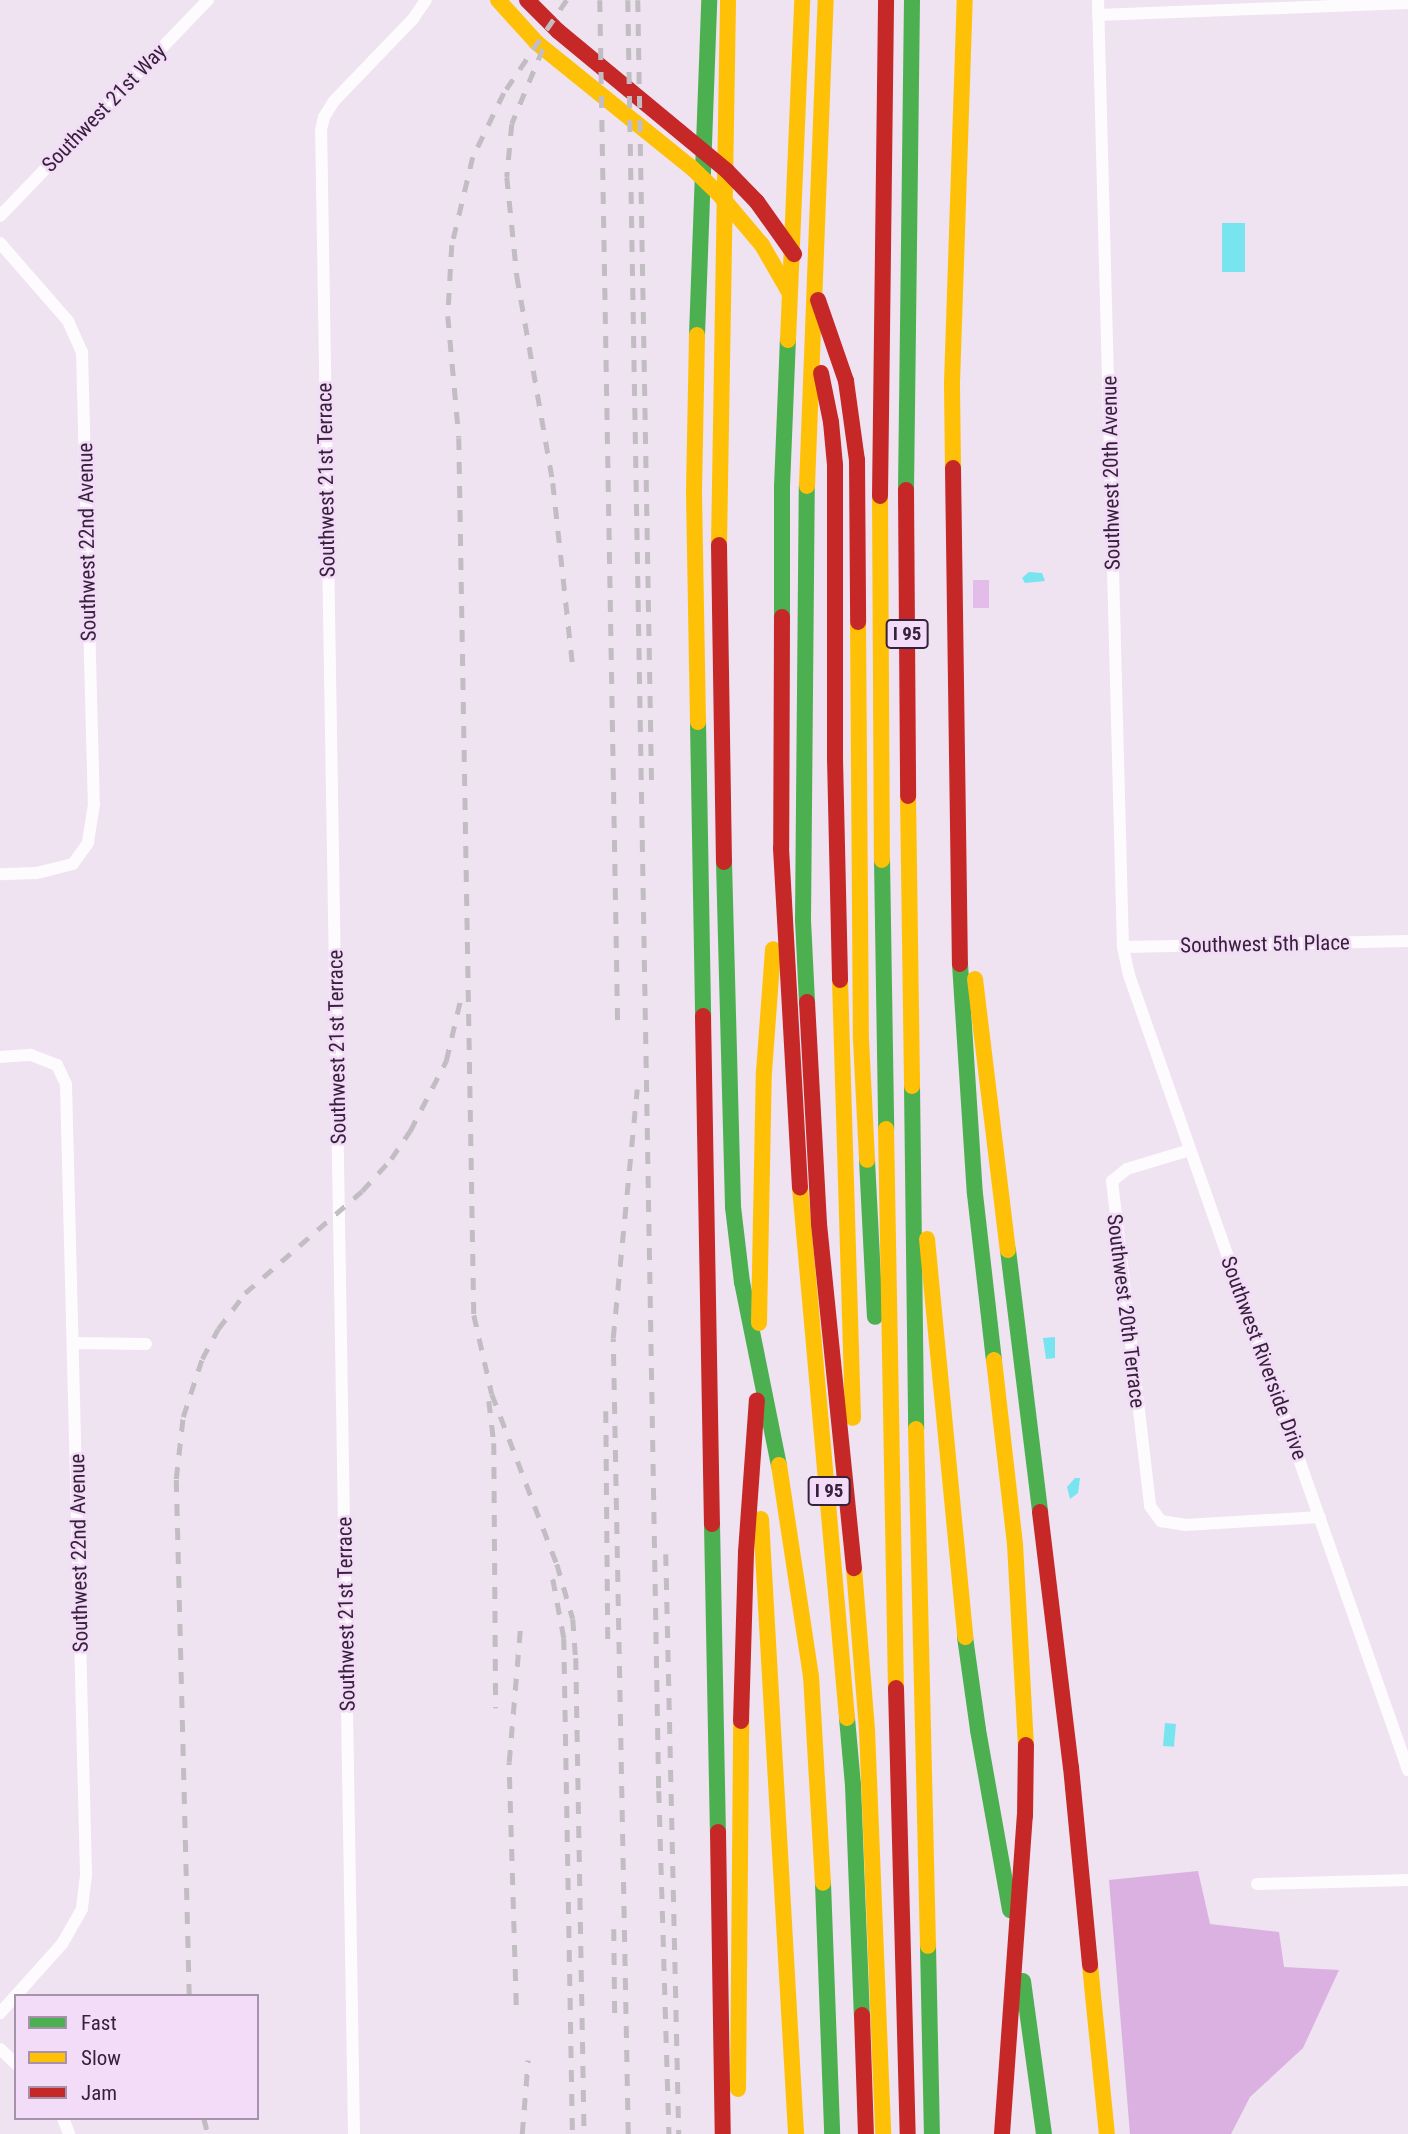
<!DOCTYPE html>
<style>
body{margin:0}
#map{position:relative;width:1408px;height:2134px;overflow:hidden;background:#efe2f1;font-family:"Roboto Condensed",sans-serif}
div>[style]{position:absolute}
.green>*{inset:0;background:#e3bce9;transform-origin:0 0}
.forest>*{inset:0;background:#dbb1e2}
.water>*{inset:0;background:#77e4f0;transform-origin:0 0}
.street>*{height:12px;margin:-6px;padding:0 6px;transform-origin:6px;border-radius:6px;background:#fdfbfd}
.fast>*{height:16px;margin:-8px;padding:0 8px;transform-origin:8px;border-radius:8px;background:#4caf50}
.slow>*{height:16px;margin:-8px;padding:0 8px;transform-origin:8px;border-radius:8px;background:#ffc107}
.jam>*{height:16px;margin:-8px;padding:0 8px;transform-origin:8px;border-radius:8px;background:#c62828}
.rail>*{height:4.5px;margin-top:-2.25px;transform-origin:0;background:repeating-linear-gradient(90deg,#c2bdc3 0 12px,transparent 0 24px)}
span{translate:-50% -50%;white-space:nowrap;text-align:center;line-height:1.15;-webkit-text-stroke:5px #f3dcf7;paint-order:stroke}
.shield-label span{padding:2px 5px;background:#f3dcf7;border:2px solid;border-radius:5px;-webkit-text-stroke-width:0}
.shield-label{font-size:19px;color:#37213b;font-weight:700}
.street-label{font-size:21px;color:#37213b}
.legend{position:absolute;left:14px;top:1994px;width:245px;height:126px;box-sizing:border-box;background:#f3dcf7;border:2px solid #a891ac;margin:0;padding:9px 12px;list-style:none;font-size:21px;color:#37213b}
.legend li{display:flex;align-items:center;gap:14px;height:35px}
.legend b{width:35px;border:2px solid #a891ac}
</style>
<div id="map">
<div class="green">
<div style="left:973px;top:580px;width:16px;height:28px"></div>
</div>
<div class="forest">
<div style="clip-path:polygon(1198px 1871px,1210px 1924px,1279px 1932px,1284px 1967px,1339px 1970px,1303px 2048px,1250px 2097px,1231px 2134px,1130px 2134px,1109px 1880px)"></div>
</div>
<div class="water">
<div style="left:1222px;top:223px;width:23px;height:49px"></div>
<div style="clip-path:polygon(1029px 572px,1042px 573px,1045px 581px,1025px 583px,1022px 578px)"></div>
<div style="clip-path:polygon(1055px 1337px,1055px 1358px,1046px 1359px,1043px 1338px)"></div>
<div style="clip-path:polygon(1075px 1478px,1080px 1478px,1078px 1493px,1070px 1499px,1067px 1487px)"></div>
<div style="left:1165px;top:1723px;width:11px;height:23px;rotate:5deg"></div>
</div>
<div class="street">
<div style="left:1098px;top:0;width:947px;rotate:88.49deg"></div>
<div style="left:1123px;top:947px;width:29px;rotate:78deg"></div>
<div style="left:1129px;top:975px;width:843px;rotate:70.66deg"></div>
<div style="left:1098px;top:15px;width:310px;rotate:-2.2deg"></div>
<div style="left:0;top:216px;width:300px;rotate:-46.1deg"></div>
<div style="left:0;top:243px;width:103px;rotate:48.9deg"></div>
<div style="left:68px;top:321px;width:34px;rotate:66deg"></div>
<div style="left:82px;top:352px;width:452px;rotate:88.5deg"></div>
<div style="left:94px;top:804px;width:39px;rotate:99deg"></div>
<div style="left:88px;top:843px;width:26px;rotate:126deg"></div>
<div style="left:73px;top:864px;width:38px;rotate:166deg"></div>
<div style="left:36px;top:873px;width:36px;rotate:178deg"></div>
<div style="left:1123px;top:947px;width:285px;rotate:-1.2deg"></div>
<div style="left:0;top:1057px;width:31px;rotate:-4deg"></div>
<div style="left:31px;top:1055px;width:28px;rotate:21deg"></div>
<div style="left:57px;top:1065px;width:21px;rotate:65deg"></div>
<div style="left:66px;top:1084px;width:791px;rotate:88.55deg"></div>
<div style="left:86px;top:1875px;width:34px;rotate:97deg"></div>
<div style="left:82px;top:1909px;width:40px;rotate:119.7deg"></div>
<div style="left:62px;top:1944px;width:93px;rotate:131.9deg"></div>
<div style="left:1190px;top:1150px;width:66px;rotate:163.2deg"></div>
<div style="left:1127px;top:1169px;width:19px;rotate:141deg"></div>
<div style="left:1112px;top:1181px;width:327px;rotate:83.3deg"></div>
<div style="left:1150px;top:1506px;width:19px;rotate:54deg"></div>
<div style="left:1161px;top:1521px;width:24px;rotate:9deg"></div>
<div style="left:1185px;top:1525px;width:135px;rotate:-3.4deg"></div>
<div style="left:74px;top:1343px;width:72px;rotate:0.8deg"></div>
<div style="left:1257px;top:1884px;width:151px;rotate:-1.5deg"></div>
<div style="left:0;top:2049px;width:22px;rotate:43deg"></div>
<div style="left:63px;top:2118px;width:17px;rotate:69deg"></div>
<div style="left:354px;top:2134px;width:2004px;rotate:-90.94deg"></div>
<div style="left:321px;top:130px;width:13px;rotate:-77deg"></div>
<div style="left:324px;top:117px;width:19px;rotate:-58deg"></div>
<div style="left:334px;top:101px;width:114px;rotate:-46.1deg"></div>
<div style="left:413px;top:19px;width:23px;rotate:-56deg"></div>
</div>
<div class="fast">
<div style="left:697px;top:335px;width:335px;rotate:-87.9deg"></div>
<div style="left:906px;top:490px;width:490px;rotate:-89.3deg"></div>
<div style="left:782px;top:617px;width:130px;rotate:-90deg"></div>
<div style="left:782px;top:487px;width:147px;rotate:-87.7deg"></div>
<div style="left:698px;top:722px;width:294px;rotate:89deg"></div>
<div style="left:882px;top:860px;width:269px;rotate:89.1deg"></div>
<div style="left:724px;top:862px;width:345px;rotate:88.5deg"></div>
<div style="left:733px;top:1207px;width:76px;rotate:83.2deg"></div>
<div style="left:742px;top:1282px;width:187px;rotate:78.6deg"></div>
<div style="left:960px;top:964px;width:230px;rotate:86.3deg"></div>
<div style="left:975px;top:1194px;width:167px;rotate:83.5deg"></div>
<div style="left:807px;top:1002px;width:82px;rotate:-92.8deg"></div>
<div style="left:803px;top:920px;width:434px;rotate:-89.5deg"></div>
<div style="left:912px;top:1086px;width:343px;rotate:89.3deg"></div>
<div style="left:867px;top:1160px;width:157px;rotate:87.1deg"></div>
<div style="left:1008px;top:1250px;width:264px;rotate:83deg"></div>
<div style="left:712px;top:1524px;width:308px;rotate:88.9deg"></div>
<div style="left:965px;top:1637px;width:94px;rotate:82deg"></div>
<div style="left:978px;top:1730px;width:183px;rotate:79.9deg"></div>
<div style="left:847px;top:1718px;width:67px;rotate:84.9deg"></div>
<div style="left:853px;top:1785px;width:230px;rotate:87.8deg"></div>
<div style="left:823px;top:1883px;width:251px;rotate:87.9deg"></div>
<div style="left:928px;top:1946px;width:188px;rotate:88.8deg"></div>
<div style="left:1023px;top:1981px;width:154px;rotate:82.2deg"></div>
</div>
<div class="slow">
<div style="left:498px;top:0;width:58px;rotate:47.8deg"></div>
<div style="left:537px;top:43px;width:199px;rotate:38.9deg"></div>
<div style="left:692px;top:168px;width:36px;rotate:44deg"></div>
<div style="left:718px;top:193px;width:68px;rotate:49.8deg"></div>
<div style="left:762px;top:245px;width:54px;rotate:60.1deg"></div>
<div style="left:697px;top:335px;width:158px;rotate:91.1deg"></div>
<div style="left:694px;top:493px;width:229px;rotate:89deg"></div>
<div style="left:788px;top:340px;width:340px;rotate:-87.6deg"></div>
<div style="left:953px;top:468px;width:85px;rotate:-90.7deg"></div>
<div style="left:952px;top:383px;width:383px;rotate:-88.1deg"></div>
<div style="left:807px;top:486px;width:486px;rotate:-87.8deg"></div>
<div style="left:880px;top:496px;width:364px;rotate:89.7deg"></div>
<div style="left:719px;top:545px;width:545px;rotate:-89.05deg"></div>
<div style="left:858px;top:622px;width:418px;rotate:89.6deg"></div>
<div style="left:861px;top:1040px;width:120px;rotate:87.1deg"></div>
<div style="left:908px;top:796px;width:290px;rotate:89.2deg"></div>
<div style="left:975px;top:979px;width:273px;rotate:83.1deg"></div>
<div style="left:840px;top:980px;width:438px;rotate:88.3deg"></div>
<div style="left:886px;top:1129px;width:559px;rotate:88.98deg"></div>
<div style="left:800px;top:1187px;width:533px;rotate:84.94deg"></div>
<div style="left:927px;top:1239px;width:400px;rotate:84.5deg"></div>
<div style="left:759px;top:1323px;width:251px;rotate:-88.9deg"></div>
<div style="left:764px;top:1072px;width:123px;rotate:-85.8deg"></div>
<div style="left:994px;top:1360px;width:185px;rotate:83.5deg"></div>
<div style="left:1015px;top:1544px;width:201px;rotate:86.9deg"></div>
<div style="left:916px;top:1429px;width:517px;rotate:88.67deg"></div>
<div style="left:779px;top:1465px;width:213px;rotate:81.4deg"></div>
<div style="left:811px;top:1676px;width:207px;rotate:86.7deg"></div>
<div style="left:761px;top:1519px;width:616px;rotate:86.74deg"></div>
<div style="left:854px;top:1568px;width:163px;rotate:85.4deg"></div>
<div style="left:867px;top:1730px;width:404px;rotate:87.7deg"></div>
<div style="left:1090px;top:1965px;width:170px;rotate:84.3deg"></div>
<div style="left:738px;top:2089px;width:368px;rotate:-89.5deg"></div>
</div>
<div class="jam">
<div style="left:527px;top:0;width:44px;rotate:45deg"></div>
<div style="left:558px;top:31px;width:219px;rotate:39.6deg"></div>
<div style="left:727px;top:171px;width:43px;rotate:45.9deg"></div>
<div style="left:757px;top:202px;width:64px;rotate:54.6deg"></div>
<div style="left:818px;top:300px;width:86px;rotate:70.9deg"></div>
<div style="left:846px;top:381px;width:80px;rotate:82.1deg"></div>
<div style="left:857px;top:460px;width:162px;rotate:89.6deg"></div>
<div style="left:821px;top:373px;width:50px;rotate:78.5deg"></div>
<div style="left:831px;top:422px;width:43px;rotate:84.7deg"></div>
<div style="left:835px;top:465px;width:293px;rotate:90deg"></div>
<div style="left:835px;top:758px;width:222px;rotate:88.7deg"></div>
<div style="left:953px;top:468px;width:496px;rotate:89.2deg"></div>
<div style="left:906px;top:490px;width:306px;rotate:89.6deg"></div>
<div style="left:880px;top:496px;width:496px;rotate:-89.3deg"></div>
<div style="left:719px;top:545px;width:317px;rotate:89.1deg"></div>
<div style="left:782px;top:617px;width:231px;rotate:90.2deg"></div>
<div style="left:781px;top:848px;width:340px;rotate:86.8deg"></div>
<div style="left:807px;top:1002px;width:222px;rotate:86.9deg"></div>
<div style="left:819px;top:1224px;width:346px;rotate:84.2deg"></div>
<div style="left:703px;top:1016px;width:508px;rotate:88.99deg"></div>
<div style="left:1040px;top:1512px;width:257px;rotate:83.1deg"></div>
<div style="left:1071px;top:1767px;width:199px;rotate:84.5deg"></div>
<div style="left:896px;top:1688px;width:446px;rotate:88.5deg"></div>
<div style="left:741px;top:1721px;width:169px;rotate:-88.3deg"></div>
<div style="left:746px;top:1552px;width:152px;rotate:-85.9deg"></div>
<div style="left:718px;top:1832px;width:302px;rotate:89.1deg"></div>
<div style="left:862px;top:2015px;width:119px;rotate:88.1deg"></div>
<div style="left:1002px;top:2134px;width:319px;rotate:-85.9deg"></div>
<div style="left:1025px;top:1816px;width:71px;rotate:-89.2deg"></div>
</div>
<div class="rail">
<div style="left:567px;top:0;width:112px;rotate:124.1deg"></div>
<div style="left:504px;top:93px;width:71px;rotate:115.8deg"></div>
<div style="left:473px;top:157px;width:90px;rotate:103.4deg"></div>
<div style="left:452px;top:245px;width:71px;rotate:93.2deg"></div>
<div style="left:448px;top:316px;width:122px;rotate:84.8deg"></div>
<div style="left:459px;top:438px;width:877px;rotate:89.02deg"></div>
<div style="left:474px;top:1315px;width:81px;rotate:77.2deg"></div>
<div style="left:492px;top:1394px;width:182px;rotate:69.1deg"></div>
<div style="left:557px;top:1564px;width:57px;rotate:73.8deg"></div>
<div style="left:573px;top:1619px;width:39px;rotate:86deg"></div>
<div style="left:576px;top:1658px;width:476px;rotate:89deg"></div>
<div style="left:600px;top:0;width:1028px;rotate:89deg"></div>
<div style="left:628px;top:0;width:1791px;rotate:89.01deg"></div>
<div style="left:659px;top:1791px;width:343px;rotate:88.3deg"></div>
<div style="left:638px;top:0;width:791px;rotate:88.99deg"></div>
<div style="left:543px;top:49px;width:81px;rotate:112.5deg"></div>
<div style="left:512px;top:124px;width:53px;rotate:95.4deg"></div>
<div style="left:507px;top:177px;width:100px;rotate:84.2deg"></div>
<div style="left:517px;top:276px;width:210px;rotate:80.1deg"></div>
<div style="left:553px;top:483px;width:186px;rotate:83.8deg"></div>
<div style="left:489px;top:1401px;width:42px;rotate:83.2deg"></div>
<div style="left:494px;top:1443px;width:265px;rotate:89.6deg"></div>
<div style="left:606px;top:1411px;width:231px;rotate:89.5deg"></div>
<div style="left:666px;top:1554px;width:580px;rotate:88.72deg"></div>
<div style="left:553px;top:1579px;width:60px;rotate:79.4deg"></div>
<div style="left:564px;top:1638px;width:496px;rotate:89deg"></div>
<div style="left:614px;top:1929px;width:94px;rotate:89.4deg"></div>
<div style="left:189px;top:1996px;width:517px;rotate:-91.44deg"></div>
<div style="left:176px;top:1479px;width:62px;rotate:-83.6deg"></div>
<div style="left:183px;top:1417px;width:61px;rotate:-71.9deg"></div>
<div style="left:202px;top:1359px;width:34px;rotate:-62deg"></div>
<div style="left:218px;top:1329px;width:45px;rotate:-53.1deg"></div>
<div style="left:245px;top:1293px;width:155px;rotate:-41.1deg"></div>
<div style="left:362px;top:1191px;width:43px;rotate:-47.8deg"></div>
<div style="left:391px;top:1159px;width:34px;rotate:-56deg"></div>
<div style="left:410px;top:1131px;width:79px;rotate:-62.8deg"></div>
<div style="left:446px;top:1061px;width:66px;rotate:-76.8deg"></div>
<div style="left:516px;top:2005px;width:243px;rotate:-91.7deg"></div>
<div style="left:509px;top:1762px;width:132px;rotate:-85.2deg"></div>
<div style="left:204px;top:2118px;width:16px;rotate:76deg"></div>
<div style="left:522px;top:2134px;width:74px;rotate:-85.4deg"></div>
<div style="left:628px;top:2134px;width:796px;rotate:-91.08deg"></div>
<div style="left:613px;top:1338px;width:250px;rotate:-84.5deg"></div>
</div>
<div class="shield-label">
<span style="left:907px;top:634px">I 95</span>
<span style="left:829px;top:1491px">I 95</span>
</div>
<div class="street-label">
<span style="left:104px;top:108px;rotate:-46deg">Southwest 21st Way</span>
<span style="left:1111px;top:473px;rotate:-91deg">Southwest 20th Avenue</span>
<span style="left:326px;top:480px;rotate:-91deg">Southwest 21st Terrace</span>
<span style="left:87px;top:542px;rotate:-91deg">Southwest 22nd Avenue</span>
<span style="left:1265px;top:944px;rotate:-1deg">Southwest 5th Place</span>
<span style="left:337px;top:1047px;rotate:-91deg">Southwest 21st Terrace</span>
<span style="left:1126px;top:1311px;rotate:83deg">Southwest 20th Terrace</span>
<span style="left:1264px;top:1358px;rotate:70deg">Southwest Riverside Drive</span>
<span style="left:79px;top:1553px;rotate:-91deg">Southwest 22nd Avenue</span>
<span style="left:346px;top:1614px;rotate:-91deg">Southwest 21st Terrace</span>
</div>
<ul class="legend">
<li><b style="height:9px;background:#4caf50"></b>Fast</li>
<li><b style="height:9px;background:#ffc107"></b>Slow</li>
<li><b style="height:9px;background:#c62828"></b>Jam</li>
</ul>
</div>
